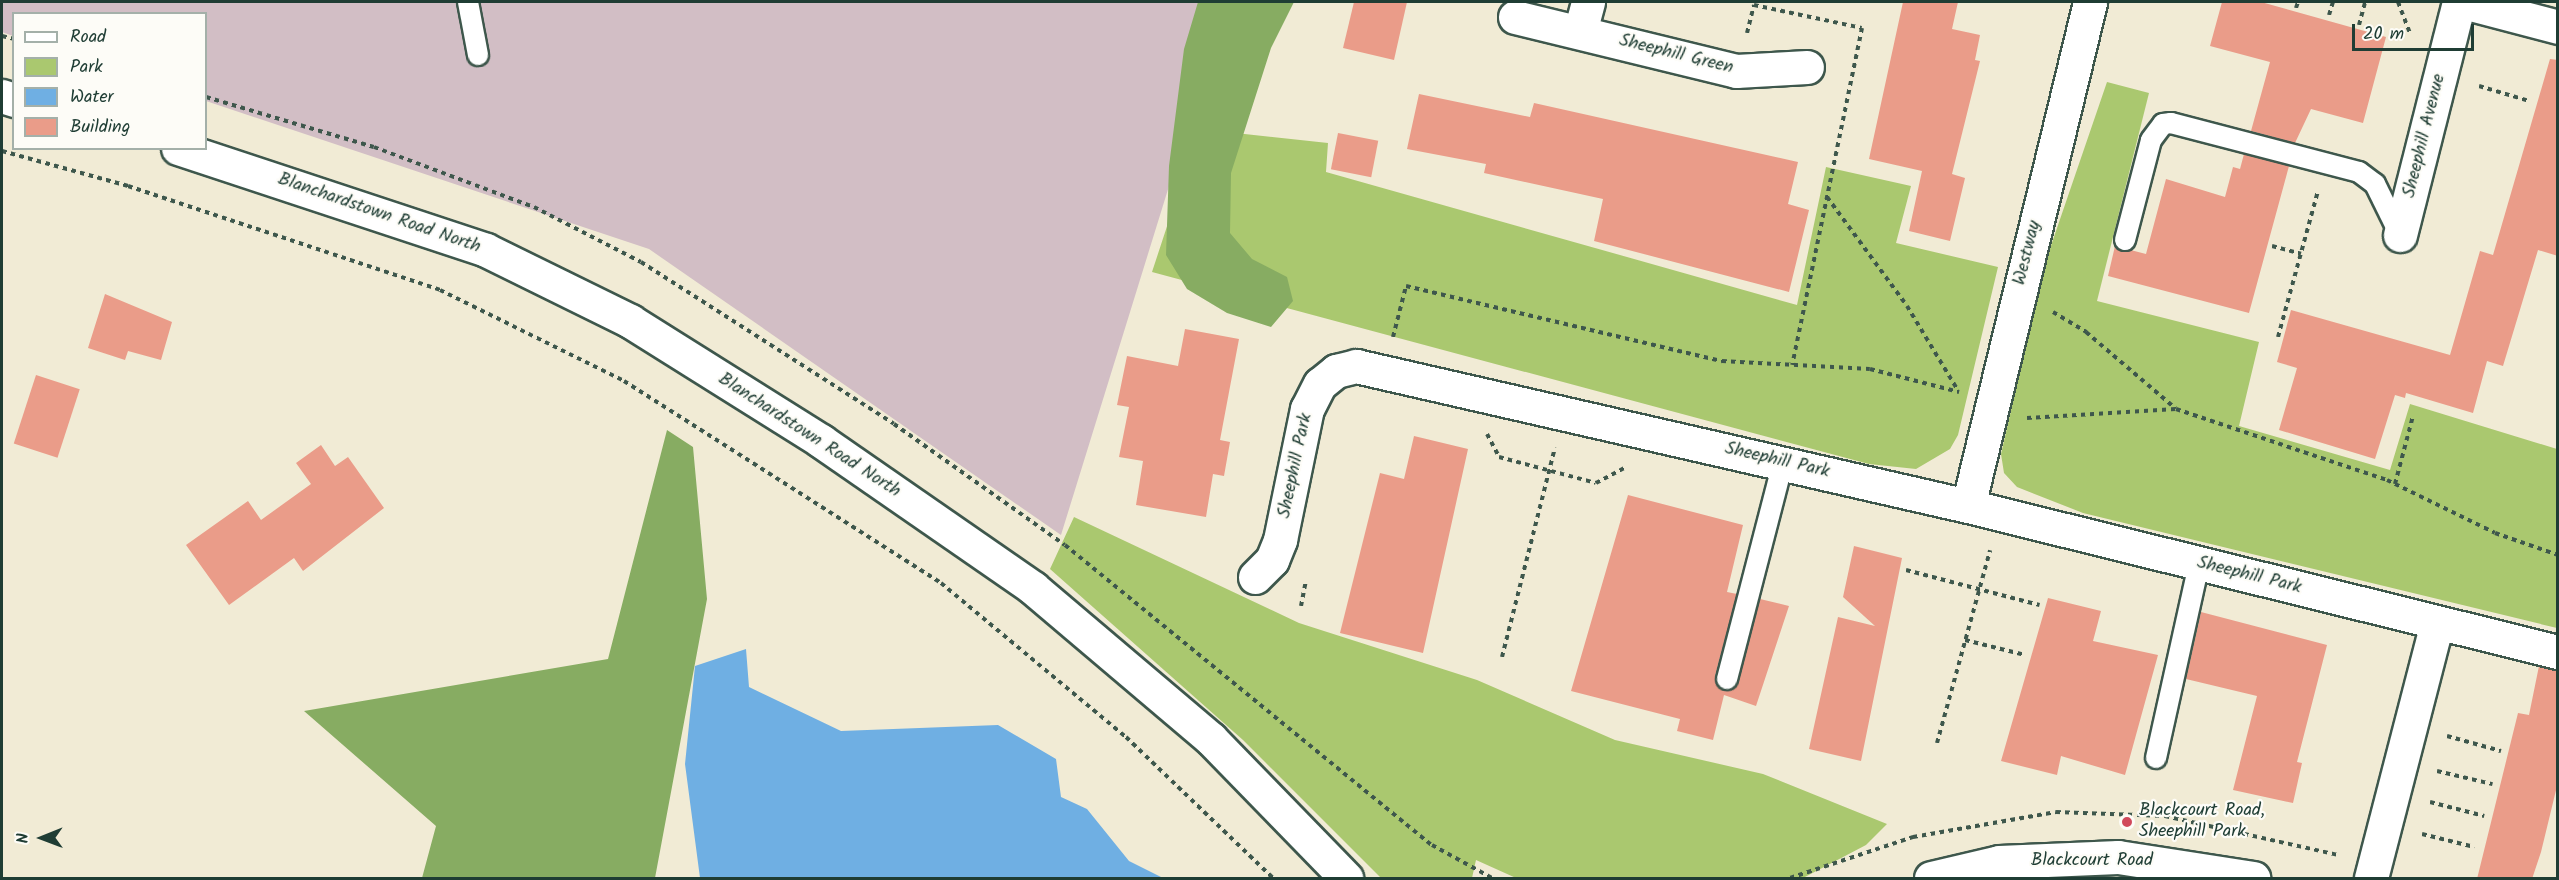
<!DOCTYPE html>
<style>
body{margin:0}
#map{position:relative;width:2559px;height:880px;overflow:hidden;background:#f1ebd5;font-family:Kalam,sans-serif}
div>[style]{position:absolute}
.industrial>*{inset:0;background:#d2bec5}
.green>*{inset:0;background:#aac86f}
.forest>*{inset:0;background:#87ac62}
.water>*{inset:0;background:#6fafe3}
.building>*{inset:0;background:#ea9c89;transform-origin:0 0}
.path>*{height:4px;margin-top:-2px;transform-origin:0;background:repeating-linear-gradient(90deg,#3e574c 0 4.5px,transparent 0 9px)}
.roads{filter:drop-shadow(2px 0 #3e574c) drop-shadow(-2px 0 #3e574c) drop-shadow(0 2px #3e574c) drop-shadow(0 -2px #3e574c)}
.lane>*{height:20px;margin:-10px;padding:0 10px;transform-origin:10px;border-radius:10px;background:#fff}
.street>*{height:33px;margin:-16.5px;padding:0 16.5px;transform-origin:16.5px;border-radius:16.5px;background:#fff}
.secondary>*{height:33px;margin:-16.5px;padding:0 16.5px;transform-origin:16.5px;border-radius:16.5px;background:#fff}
.dots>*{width:16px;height:16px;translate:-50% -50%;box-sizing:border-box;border:3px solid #fdfcf7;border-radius:50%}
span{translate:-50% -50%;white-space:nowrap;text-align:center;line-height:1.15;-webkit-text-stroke:4.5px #fdfcf7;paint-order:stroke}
.street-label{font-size:18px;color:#1f3d34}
.poi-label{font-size:18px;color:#1f3d34}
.left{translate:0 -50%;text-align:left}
.frame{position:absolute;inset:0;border:3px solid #1f3d34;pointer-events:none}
.legend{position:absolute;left:12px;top:12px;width:195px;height:138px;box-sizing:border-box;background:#fdfcf7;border:2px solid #a4b0a9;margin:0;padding:8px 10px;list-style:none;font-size:18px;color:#1f3d34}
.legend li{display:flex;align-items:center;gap:12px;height:30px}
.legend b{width:30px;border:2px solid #a4b0a9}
.north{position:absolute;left:12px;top:808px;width:60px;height:60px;-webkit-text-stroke:4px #fdfcf7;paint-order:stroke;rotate:269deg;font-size:16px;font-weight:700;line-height:24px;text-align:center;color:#1f3d34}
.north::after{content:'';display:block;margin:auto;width:21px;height:27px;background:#1f3d34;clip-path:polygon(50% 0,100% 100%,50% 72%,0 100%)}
.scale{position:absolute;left:2352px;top:24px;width:122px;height:27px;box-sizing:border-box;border:3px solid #1f3d34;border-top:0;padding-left:8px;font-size:18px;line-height:21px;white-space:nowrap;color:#1f3d34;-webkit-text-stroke:4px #fdfcf7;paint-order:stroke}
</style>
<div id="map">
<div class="industrial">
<div style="clip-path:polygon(2px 2px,1226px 2px,1061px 535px,649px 249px,206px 101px,206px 14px,14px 14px,13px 36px,2px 32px)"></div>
</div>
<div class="green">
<div style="clip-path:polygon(2107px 82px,2149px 93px,2097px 301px,2259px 342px,2239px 426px,2390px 470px,2410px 404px,2557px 449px,2557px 628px,2083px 513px,2017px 487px,2004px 473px,2001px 454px,2044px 266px)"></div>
<div style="clip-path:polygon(1199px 129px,1328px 143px,1326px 172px,1797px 305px,1826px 167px,1911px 186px,1896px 243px,1998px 267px,1958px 435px,1950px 449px,1916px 469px,1869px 464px,1152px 272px)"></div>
<div style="clip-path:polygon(1074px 517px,1299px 623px,1477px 680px,1615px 740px,1763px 774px,1887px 824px,1866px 845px,1803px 878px,1516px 878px,1476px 860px,1472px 878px,1381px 878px,1243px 740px,1050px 569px)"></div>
</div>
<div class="forest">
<div style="clip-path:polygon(1198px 2px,1294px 2px,1271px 48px,1231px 173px,1230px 233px,1252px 259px,1287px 277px,1293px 301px,1271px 327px,1227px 313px,1187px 289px,1166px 255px,1169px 166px,1184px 49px)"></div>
<div style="clip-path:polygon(667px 430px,693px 447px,707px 599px,655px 878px,422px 878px,436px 826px,304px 711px,608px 659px)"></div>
</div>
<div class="water">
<div style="clip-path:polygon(746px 649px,749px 687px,841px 731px,998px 725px,1056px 759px,1061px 797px,1087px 809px,1129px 861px,1163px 878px,700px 878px,685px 764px,695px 666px)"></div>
</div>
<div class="building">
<div style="clip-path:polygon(1354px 2px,1407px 2px,1394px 60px,1343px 48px)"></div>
<div style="clip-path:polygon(1903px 2px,1958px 2px,1952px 29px,1980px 35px,1975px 60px,1980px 61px,1952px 174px,1965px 178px,1950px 241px,1909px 231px,1922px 171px,1869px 159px)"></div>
<div style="clip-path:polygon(2222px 2px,2261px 2px,2386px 37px,2363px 123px,2311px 109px,2295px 143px,2251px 131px,2270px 62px,2210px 46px)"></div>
<div style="clip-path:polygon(2550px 59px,2558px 60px,2558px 256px,2538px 250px,2503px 366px,2487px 361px,2473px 413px,2406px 393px,2405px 398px,2395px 395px,2375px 459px,2279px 430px,2297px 368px,2277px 362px,2291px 310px,2450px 355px,2480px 251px,2493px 255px)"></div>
<div style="clip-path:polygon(1419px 94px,1530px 117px,1534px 103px,1798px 162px,1788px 204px,1809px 210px,1789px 292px,1594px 241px,1603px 199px,1484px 173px,1486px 164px,1407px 149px)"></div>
<div style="left:1338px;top:133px;width:41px;height:37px;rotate:11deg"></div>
<div style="clip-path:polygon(2244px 154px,2289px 166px,2249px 313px,2108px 276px,2115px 246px,2146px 254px,2166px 179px,2225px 197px,2233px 167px,2240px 169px)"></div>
<div style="clip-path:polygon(105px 294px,172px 322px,161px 360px,128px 351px,125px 360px,88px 348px)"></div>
<div style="clip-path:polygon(1185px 329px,1239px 339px,1220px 440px,1230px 442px,1224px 476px,1213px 474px,1206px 517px,1136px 505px,1143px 461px,1119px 457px,1129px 407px,1117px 405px,1127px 356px,1178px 366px)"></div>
<div style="left:36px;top:375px;width:46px;height:72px;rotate:18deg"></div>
<div style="clip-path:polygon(1414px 436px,1468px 449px,1423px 653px,1340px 633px,1380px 473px,1404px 479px)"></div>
<div style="clip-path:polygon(321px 445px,335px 466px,348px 457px,384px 508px,303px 571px,294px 558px,229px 605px,186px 545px,248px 501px,261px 520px,311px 484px,296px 463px)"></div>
<div style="clip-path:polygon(1628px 495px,1743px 525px,1727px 592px,1737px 594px,1715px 676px,1719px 688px,1730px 691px,1738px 683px,1760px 599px,1789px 606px,1756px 706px,1724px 695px,1713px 740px,1677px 731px,1680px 719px,1571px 691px)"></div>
<div style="clip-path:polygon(1854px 546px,1902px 558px,1861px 761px,1809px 749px,1838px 617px,1875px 626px,1843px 597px)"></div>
<div style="clip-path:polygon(2048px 598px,2101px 611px,2093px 641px,2158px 655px,2125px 775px,2061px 756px,2057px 775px,2001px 761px)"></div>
<div style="clip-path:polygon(2201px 612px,2327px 645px,2297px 762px,2302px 763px,2293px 803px,2233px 790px,2257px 696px,2186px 679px)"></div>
<div style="clip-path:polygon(2539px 666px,2558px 670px,2558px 782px,2541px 852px,2532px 879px,2477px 879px,2518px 713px,2529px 715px)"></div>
</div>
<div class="path">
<div style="left:2398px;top:2px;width:34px;rotate:69deg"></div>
<div style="left:2296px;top:8px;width:6px;rotate:-72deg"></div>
<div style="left:2329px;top:15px;width:14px;rotate:-73deg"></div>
<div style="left:2359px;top:25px;width:24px;rotate:-75deg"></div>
<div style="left:1747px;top:33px;width:29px;rotate:-76deg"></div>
<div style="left:1754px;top:5px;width:110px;rotate:12deg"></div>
<div style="left:1862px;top:28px;width:344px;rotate:101.7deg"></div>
<div style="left:2px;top:36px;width:12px;rotate:14deg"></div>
<div style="left:2479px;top:86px;width:52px;rotate:16.7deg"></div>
<div style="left:206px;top:97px;width:175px;rotate:16.6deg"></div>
<div style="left:374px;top:147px;width:171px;rotate:20.6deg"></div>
<div style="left:534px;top:207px;width:120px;rotate:27.2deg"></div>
<div style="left:641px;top:262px;width:300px;rotate:32.6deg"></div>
<div style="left:894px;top:424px;width:209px;rotate:35.3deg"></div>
<div style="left:1065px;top:545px;width:474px;rotate:39.3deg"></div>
<div style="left:1432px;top:845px;width:68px;rotate:28.8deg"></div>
<div style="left:2px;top:151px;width:131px;rotate:15.5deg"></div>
<div style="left:128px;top:186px;width:329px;rotate:18.4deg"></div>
<div style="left:440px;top:290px;width:205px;rotate:26.3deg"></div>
<div style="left:624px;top:381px;width:376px;rotate:32.5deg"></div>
<div style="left:941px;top:583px;width:241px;rotate:39.8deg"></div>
<div style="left:1126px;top:737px;width:204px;rotate:43.8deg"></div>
<div style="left:1827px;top:197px;width:135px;rotate:53.7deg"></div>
<div style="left:1907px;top:306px;width:97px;rotate:58.9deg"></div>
<div style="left:2272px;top:246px;width:30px;rotate:15deg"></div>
<div style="left:2053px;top:312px;width:39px;rotate:31deg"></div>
<div style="left:2086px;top:332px;width:118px;rotate:40.5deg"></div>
<div style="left:2176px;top:409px;width:223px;rotate:18.6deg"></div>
<div style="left:2387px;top:480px;width:120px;rotate:26.1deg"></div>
<div style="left:2495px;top:533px;width:67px;rotate:19.2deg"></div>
<div style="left:1393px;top:337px;width:53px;rotate:-75.7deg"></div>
<div style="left:1406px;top:286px;width:325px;rotate:13.4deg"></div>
<div style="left:1722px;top:361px;width:148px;rotate:3.1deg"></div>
<div style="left:1870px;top:369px;width:92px;rotate:14.5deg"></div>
<div style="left:2278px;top:337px;width:151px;rotate:-74.7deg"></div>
<div style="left:2027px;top:418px;width:149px;rotate:-3.5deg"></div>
<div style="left:1487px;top:434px;width:26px;rotate:62deg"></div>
<div style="left:1499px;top:457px;width:100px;rotate:15deg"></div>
<div style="left:1596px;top:483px;width:32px;rotate:-28deg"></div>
<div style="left:2395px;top:484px;width:70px;rotate:-75.2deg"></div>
<div style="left:1906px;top:570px;width:138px;rotate:14.7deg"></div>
<div style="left:1301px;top:606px;width:26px;rotate:-79deg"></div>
<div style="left:1965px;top:640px;width:62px;rotate:14deg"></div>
<div style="left:1502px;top:657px;width:216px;rotate:-75.8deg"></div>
<div style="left:2447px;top:736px;width:56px;rotate:15.5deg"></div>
<div style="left:1937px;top:743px;width:200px;rotate:-74.6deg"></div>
<div style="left:2437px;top:771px;width:57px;rotate:13.3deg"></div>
<div style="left:2430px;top:802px;width:56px;rotate:14.5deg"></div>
<div style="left:2422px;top:834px;width:54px;rotate:14deg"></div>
<div style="left:1790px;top:878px;width:130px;rotate:-18.4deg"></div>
<div style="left:1913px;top:837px;width:145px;rotate:-9.9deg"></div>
<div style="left:2056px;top:812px;width:109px;rotate:2.1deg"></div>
<div style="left:2165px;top:816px;width:177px;rotate:12.7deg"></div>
</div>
<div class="roads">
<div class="lane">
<div style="left:468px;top:2px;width:54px;rotate:79.3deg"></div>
<div style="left:2125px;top:240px;width:103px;rotate:-75.4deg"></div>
<div style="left:2151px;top:140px;width:20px;rotate:-53deg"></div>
<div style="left:2163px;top:124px;width:8px;rotate:-7deg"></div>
<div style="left:2171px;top:123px;width:194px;rotate:14.6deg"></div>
<div style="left:2359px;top:172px;width:20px;rotate:37deg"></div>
<div style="left:2375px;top:184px;width:57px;rotate:63.9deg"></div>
<div style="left:1727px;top:679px;width:223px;rotate:-75.5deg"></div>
<div style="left:2156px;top:758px;width:199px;rotate:-77.5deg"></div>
</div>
<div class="street">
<div style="left:2463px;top:2px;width:98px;rotate:14.7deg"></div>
<div style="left:1515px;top:17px;width:228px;rotate:13.7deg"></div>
<div style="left:1736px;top:71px;width:71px;rotate:-3.2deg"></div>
<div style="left:1580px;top:32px;width:31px;rotate:-75deg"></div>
<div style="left:2400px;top:235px;width:240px;rotate:-75.8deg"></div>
<div style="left:1968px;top:506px;width:519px;rotate:-76.39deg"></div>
<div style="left:1255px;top:577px;width:24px;rotate:-45deg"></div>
<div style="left:1272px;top:560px;width:22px;rotate:-68deg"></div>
<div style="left:1280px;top:540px;width:134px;rotate:-78.4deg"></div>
<div style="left:1307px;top:409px;width:28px;rotate:-63deg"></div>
<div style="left:1320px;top:384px;width:21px;rotate:-39deg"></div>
<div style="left:1336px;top:371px;width:21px;rotate:-14deg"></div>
<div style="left:1356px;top:366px;width:628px;rotate:12.89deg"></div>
<div style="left:1968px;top:506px;width:608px;rotate:13.9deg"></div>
<div style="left:2371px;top:878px;width:263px;rotate:-75.5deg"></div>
</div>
<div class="secondary">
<div style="left:2px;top:96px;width:13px;rotate:18deg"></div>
<div style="left:178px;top:148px;width:324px;rotate:18.3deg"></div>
<div style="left:486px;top:250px;width:161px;rotate:26.2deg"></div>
<div style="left:630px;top:321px;width:226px;rotate:32.1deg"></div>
<div style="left:821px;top:441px;width:258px;rotate:34.7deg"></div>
<div style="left:1033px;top:588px;width:233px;rotate:40.3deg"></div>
<div style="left:1211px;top:739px;width:194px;rotate:45.8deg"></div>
<div style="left:1931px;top:878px;width:70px;rotate:-13.2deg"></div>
<div style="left:1999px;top:862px;width:119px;rotate:-2.4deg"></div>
<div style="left:2118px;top:857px;width:137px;rotate:8.8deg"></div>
</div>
</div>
<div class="dots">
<div style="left:2127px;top:822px;background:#d1495b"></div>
</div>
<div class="street-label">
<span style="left:1676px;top:55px;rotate:14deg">Sheephill Green</span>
<span style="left:2425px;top:136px;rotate:-76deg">Sheephill Avenue</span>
<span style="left:379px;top:214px;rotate:19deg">Blanchardstown Road North</span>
<span style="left:2028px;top:253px;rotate:-76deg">Westway</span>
<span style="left:809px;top:436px;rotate:33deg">Blanchardstown Road North</span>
<span style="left:1777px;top:461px;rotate:13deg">Sheephill Park</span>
<span style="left:1296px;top:466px;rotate:-78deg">Sheephill Park</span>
<span style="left:2249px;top:576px;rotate:14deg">Sheephill Park</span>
<span style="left:2092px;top:861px">Blackcourt Road</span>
</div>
<div class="poi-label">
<span class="left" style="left:2139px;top:822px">Blackcourt Road,<br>Sheephill Park</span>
</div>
<div class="frame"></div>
<ul class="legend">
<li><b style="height:8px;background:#fff"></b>Road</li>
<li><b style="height:16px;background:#aac86f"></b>Park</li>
<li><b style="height:16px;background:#6fafe3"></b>Water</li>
<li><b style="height:16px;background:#ea9c89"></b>Building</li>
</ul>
<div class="north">N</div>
<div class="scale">20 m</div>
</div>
